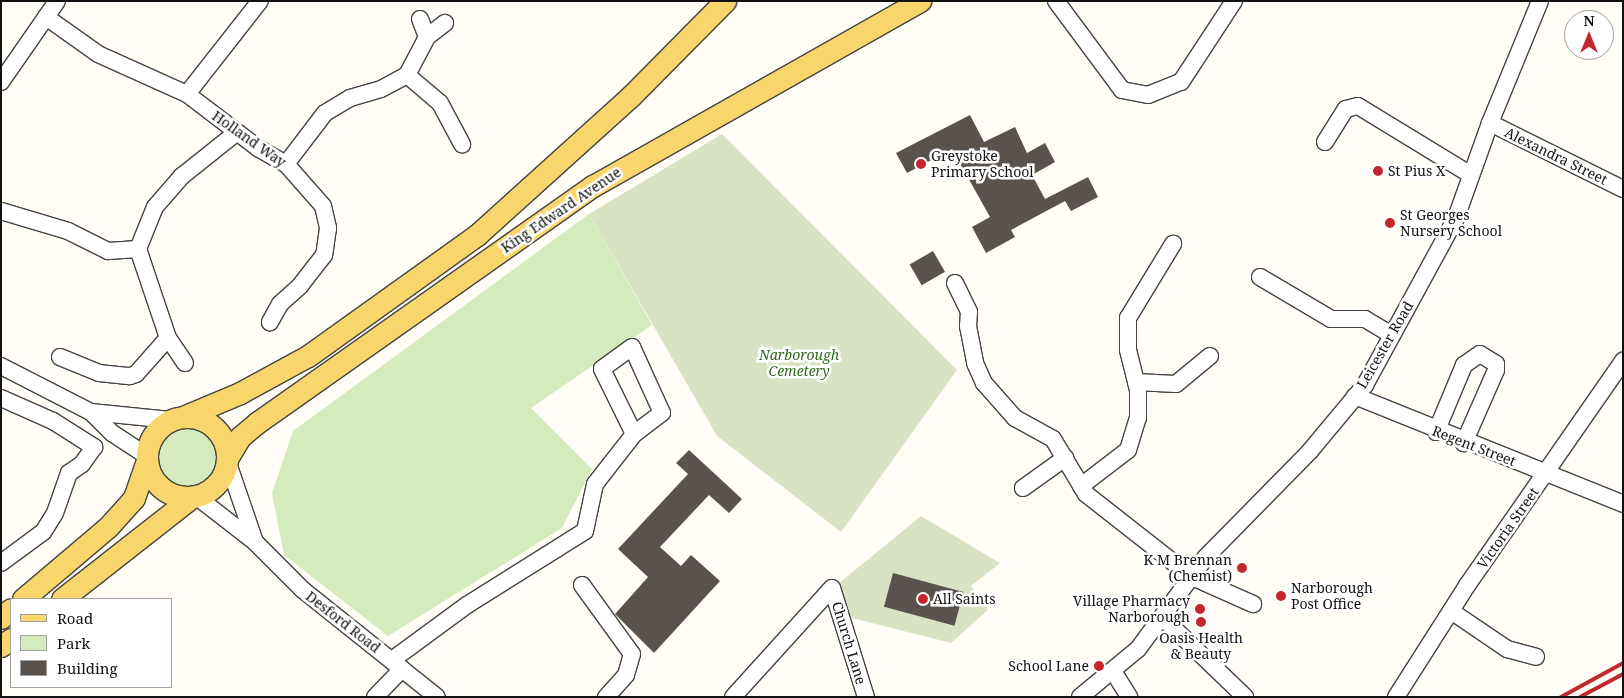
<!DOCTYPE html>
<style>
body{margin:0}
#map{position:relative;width:1624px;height:698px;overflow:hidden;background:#fffdf5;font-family:"Noto Serif",serif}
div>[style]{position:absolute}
.green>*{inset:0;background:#d5ebbd}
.round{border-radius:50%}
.cemetery>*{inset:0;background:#d9e3c4}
.building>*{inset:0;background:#5a524d;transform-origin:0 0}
.roads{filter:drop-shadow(1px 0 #444) drop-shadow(-1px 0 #444) drop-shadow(0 1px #444) drop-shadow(0 -1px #444)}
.minor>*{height:16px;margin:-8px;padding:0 8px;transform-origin:8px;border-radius:8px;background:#fff}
.major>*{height:21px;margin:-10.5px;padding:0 10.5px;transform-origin:10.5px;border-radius:10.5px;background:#f9d66b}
.major>.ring{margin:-10.5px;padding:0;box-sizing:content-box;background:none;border:21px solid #f9d66b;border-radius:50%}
.rail>*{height:4px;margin:-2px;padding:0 2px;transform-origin:2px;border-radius:2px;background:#c4262e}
.dots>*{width:14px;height:14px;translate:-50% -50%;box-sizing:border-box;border:2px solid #fff;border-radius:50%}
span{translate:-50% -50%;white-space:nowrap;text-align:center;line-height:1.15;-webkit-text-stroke:5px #fff;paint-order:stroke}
.street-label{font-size:14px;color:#111}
.poi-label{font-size:14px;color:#111}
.left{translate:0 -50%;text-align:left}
.right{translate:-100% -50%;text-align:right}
.park-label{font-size:14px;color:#2f6b1f;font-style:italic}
.frame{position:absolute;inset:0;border:2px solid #111;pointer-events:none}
.legend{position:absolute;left:10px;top:598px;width:162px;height:90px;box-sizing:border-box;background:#fff;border:1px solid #a0a0a0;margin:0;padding:6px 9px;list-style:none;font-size:15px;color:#111}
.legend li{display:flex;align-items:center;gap:10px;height:25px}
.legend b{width:25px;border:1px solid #a0a0a0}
.north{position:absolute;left:1564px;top:10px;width:50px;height:50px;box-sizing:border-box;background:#fff;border:1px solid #a0a0a0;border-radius:50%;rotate:0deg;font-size:14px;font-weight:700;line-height:20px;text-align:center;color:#111}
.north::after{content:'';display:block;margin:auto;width:18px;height:22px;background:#c4262e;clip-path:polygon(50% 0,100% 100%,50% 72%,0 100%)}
</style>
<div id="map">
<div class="green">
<div style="clip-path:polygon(589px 214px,652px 325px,531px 408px,592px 469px,562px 528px,388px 636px,284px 555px,272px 493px,293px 431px)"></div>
<div class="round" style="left:156px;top:425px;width:62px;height:62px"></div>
</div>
<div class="cemetery">
<div style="clip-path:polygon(722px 134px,957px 370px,841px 532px,717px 436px,589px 214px)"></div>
<div style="clip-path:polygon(921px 516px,1000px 563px,971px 586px,988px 610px,951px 643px,852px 618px,839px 595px,838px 584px)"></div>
</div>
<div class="building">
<div style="clip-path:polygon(970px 115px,984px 142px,1015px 127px,1027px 153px,1045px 143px,1055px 162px,1032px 175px,1045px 199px,1088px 177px,1098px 197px,1071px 211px,1065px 201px,1011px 230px,1015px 237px,986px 253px,972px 227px,990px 217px,952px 149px,907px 173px,896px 153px)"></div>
<div style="left:933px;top:251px;width:24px;height:27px;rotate:60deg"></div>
<div style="clip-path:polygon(689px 450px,742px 499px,729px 513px,709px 495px,660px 547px,681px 566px,691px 555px,720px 581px,654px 653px,615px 614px,648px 577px,618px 549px,688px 474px,676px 463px)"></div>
<div style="left:893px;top:573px;width:73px;height:35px;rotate:15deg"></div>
</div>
<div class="roads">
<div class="minor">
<div style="left:1056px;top:1px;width:111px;rotate:53.4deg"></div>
<div style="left:1122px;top:90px;width:26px;rotate:11deg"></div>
<div style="left:1148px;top:95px;width:35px;rotate:-22deg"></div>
<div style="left:1181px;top:82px;width:97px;rotate:-56.8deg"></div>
<div style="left:46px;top:17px;width:64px;rotate:35.4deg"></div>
<div style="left:98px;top:54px;width:98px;rotate:24.2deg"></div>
<div style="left:187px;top:94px;width:89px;rotate:37.3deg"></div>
<div style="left:258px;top:148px;width:32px;rotate:30deg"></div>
<div style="left:286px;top:164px;width:56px;rotate:48.6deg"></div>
<div style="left:323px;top:206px;width:23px;rotate:77deg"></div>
<div style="left:328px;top:228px;width:27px;rotate:98deg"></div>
<div style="left:324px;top:255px;width:39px;rotate:128deg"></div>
<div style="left:300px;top:286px;width:27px;rotate:138deg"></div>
<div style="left:280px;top:304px;width:21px;rotate:119deg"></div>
<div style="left:420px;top:19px;width:19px;rotate:69deg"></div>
<div style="left:407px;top:75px;width:43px;rotate:40.3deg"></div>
<div style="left:440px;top:103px;width:47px;rotate:61.8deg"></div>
<div style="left:1px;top:82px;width:98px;rotate:-55.3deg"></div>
<div style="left:187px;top:94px;width:118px;rotate:-51.9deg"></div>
<div style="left:1490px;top:123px;width:148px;rotate:26.4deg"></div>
<div style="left:1325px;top:142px;width:39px;rotate:-58deg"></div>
<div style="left:1346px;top:109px;width:12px;rotate:-14deg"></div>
<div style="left:1358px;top:106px;width:132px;rotate:31.4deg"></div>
<div style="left:286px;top:164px;width:64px;rotate:-52.6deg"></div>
<div style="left:325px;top:113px;width:29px;rotate:-31deg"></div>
<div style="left:350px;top:98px;width:32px;rotate:-16deg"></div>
<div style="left:381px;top:89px;width:30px;rotate:-28deg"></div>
<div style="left:407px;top:75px;width:43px;rotate:-62.2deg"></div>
<div style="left:427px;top:37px;width:23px;rotate:-38deg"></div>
<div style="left:1px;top:211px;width:70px;rotate:16.6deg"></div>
<div style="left:68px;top:231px;width:45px;rotate:26.6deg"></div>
<div style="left:108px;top:251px;width:30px;rotate:-4deg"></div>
<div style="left:1260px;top:277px;width:82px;rotate:30.6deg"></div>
<div style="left:1331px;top:319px;width:34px"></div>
<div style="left:1365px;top:319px;width:31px;rotate:31deg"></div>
<div style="left:955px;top:283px;width:32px;rotate:64deg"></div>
<div style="left:969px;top:312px;width:14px;rotate:94deg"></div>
<div style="left:968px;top:326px;width:38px;rotate:79deg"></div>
<div style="left:975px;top:363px;width:22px;rotate:66deg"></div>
<div style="left:984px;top:383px;width:47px;rotate:48.5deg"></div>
<div style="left:1015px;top:418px;width:43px;rotate:28.9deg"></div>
<div style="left:1053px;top:439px;width:64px;rotate:59deg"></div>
<div style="left:1086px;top:494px;width:135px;rotate:38.1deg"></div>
<div style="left:1192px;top:577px;width:67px;rotate:23.9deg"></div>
<div style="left:60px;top:357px;width:42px;rotate:22.3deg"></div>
<div style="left:99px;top:373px;width:31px;rotate:6deg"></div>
<div style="left:130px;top:376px;width:6px;rotate:-18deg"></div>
<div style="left:136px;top:374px;width:48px;rotate:-48.4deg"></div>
<div style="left:185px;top:363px;width:30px;rotate:-124deg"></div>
<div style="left:168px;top:338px;width:94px;rotate:-108.6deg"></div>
<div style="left:138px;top:249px;width:45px;rotate:-68deg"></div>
<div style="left:155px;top:207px;width:41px;rotate:-48.9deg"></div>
<div style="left:182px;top:176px;width:69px;rotate:-38.5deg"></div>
<div style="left:1px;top:366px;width:101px;rotate:27.1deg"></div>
<div style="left:91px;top:412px;width:30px;rotate:45deg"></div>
<div style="left:112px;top:433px;width:42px;rotate:33.3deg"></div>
<div style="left:1136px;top:382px;width:40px;rotate:2.9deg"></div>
<div style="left:1176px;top:384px;width:44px;rotate:-39.5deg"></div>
<div style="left:1355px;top:396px;width:289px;rotate:21.9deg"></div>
<div style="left:1px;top:398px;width:57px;rotate:23.9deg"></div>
<div style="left:53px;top:421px;width:49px;rotate:32.4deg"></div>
<div style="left:94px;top:447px;width:21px;rotate:125deg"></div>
<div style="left:82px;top:464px;width:16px;rotate:145deg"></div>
<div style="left:69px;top:473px;width:42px;rotate:109.3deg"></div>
<div style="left:55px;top:513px;width:22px;rotate:122deg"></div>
<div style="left:43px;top:532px;width:52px;rotate:143.6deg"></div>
<div style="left:91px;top:412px;width:80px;rotate:5.7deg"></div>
<div style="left:1436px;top:432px;width:73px;rotate:-67.3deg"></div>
<div style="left:1464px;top:365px;width:19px;rotate:-35deg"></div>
<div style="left:1480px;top:354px;width:19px;rotate:32deg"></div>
<div style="left:1496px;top:364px;width:6px;rotate:90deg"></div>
<div style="left:1496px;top:370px;width:80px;rotate:113.7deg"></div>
<div style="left:228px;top:463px;width:83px;rotate:71.1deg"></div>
<div style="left:1081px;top:486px;width:59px;rotate:-37.5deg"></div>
<div style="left:1128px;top:450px;width:34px;rotate:-73deg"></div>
<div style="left:1138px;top:418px;width:28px;rotate:-90deg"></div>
<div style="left:1138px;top:390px;width:41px;rotate:-104deg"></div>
<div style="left:1128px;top:350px;width:32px;rotate:-90deg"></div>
<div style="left:1128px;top:318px;width:87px;rotate:-58.7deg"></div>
<div style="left:1023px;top:488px;width:52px;rotate:-35.5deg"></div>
<div style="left:197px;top:497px;width:73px;rotate:37.8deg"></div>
<div style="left:255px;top:542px;width:68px;rotate:45deg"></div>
<div style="left:303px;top:590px;width:171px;rotate:38.6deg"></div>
<div style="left:582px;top:585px;width:85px;rotate:54.1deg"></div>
<div style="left:632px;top:654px;width:22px;rotate:106deg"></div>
<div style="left:626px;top:675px;width:30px;rotate:132deg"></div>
<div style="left:832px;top:588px;width:114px;rotate:72.7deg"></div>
<div style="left:1451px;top:611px;width:68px;rotate:34.2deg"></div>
<div style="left:1507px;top:649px;width:30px;rotate:15deg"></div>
<div style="left:1163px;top:618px;width:114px;rotate:43.9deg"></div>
<div style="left:392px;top:660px;width:93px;rotate:-36.3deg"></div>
<div style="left:467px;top:605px;width:139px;rotate:-32.1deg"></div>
<div style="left:585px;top:531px;width:48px;rotate:-78deg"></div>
<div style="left:595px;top:484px;width:63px;rotate:-52deg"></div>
<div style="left:634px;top:434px;width:35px;rotate:-37deg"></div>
<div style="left:662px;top:413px;width:72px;rotate:-114.4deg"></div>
<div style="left:632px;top:347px;width:37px;rotate:144deg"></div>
<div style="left:602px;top:369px;width:72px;rotate:63.8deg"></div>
<div style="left:1113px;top:671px;width:31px;rotate:58deg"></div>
<div style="left:375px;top:697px;width:39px;rotate:-46deg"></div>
<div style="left:733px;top:697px;width:147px;rotate:-47.8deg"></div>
<div style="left:1080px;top:697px;width:75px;rotate:-39.6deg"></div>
<div style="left:1138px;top:649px;width:114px;rotate:-53.5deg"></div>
<div style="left:1206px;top:557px;width:148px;rotate:-45.5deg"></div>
<div style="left:1310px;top:451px;width:86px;rotate:-50.2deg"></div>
<div style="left:1365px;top:385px;width:190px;rotate:-61.4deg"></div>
<div style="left:1456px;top:218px;width:101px;rotate:-70.3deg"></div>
<div style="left:1490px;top:123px;width:132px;rotate:-67.7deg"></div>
<div style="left:1396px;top:697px;width:134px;rotate:-57.5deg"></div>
<div style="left:1468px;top:584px;width:272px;rotate:-55.2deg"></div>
</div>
<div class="major">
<div class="ring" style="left:147px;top:417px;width:59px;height:59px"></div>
<div style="left:183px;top:417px;width:62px;rotate:-22.8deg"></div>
<div style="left:240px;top:393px;width:77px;rotate:-28.6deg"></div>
<div style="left:308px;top:356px;width:208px;rotate:-35.6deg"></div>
<div style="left:477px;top:235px;width:207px;rotate:-42.1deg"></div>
<div style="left:631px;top:96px;width:134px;rotate:-45.3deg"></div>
<div style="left:228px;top:457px;width:23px;rotate:-59deg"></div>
<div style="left:240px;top:437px;width:23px;rotate:-40deg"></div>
<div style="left:258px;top:422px;width:410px;rotate:-35.2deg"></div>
<div style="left:593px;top:186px;width:376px;rotate:-29.5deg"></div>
<div style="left:23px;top:599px;width:111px;rotate:-40.3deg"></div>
<div style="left:108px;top:527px;width:39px;rotate:-48deg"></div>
<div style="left:134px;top:498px;width:39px;rotate:-71deg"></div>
<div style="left:62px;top:599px;width:164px;rotate:-38.1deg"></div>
<div style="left:1px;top:618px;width:13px;rotate:-42deg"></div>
<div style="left:1px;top:646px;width:12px;rotate:-35deg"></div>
</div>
</div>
<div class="rail">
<div style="left:1561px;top:697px;width:71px;rotate:-28.7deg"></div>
<div style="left:1580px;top:697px;width:49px;rotate:-28.1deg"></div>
</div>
<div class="dots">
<div style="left:921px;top:164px;background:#c4262e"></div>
<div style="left:1378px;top:171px;background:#c4262e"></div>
<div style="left:1390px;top:223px;background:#c4262e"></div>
<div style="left:1242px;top:568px;background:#c4262e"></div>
<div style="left:1281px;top:596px;background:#c4262e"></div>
<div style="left:923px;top:599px;background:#c4262e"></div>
<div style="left:1200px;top:609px;background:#c4262e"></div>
<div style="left:1201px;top:622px;background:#c4262e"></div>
<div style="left:1099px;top:666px;background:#c4262e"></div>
</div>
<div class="street-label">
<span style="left:249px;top:139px;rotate:35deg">Holland Way</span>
<span style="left:1556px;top:156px;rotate:26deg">Alexandra Street</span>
<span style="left:561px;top:210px;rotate:-34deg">King Edward Avenue</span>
<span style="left:1385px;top:345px;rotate:-60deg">Leicester Road</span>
<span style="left:1474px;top:446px;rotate:21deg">Regent Street</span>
<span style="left:1508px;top:528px;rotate:-55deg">Victoria Street</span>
<span style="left:343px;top:622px;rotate:38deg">Desford Road</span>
<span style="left:849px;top:643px;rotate:73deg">Church Lane</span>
</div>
<div class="poi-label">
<span class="left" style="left:931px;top:164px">Greystoke<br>Primary School</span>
<span class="left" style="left:1388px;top:171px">St Pius X</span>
<span class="left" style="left:1400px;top:223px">St Georges<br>Nursery School</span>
<span class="right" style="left:1232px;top:568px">K M Brennan<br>(Chemist)</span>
<span class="left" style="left:1291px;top:596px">Narborough<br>Post Office</span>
<span class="left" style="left:933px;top:599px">All Saints</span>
<span class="right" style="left:1190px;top:609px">Village Pharmacy<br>Narborough</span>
<span style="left:1201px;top:646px">Oasis Health<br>&amp; Beauty</span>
<span class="right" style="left:1089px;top:666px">School Lane</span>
</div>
<div class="park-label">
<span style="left:799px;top:363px">Narborough<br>Cemetery</span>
</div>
<div class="frame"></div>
<ul class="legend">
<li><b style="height:6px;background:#f9d66b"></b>Road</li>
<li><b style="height:14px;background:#d5ebbd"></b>Park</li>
<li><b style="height:14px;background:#5a524d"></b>Building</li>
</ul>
<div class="north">N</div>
</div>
